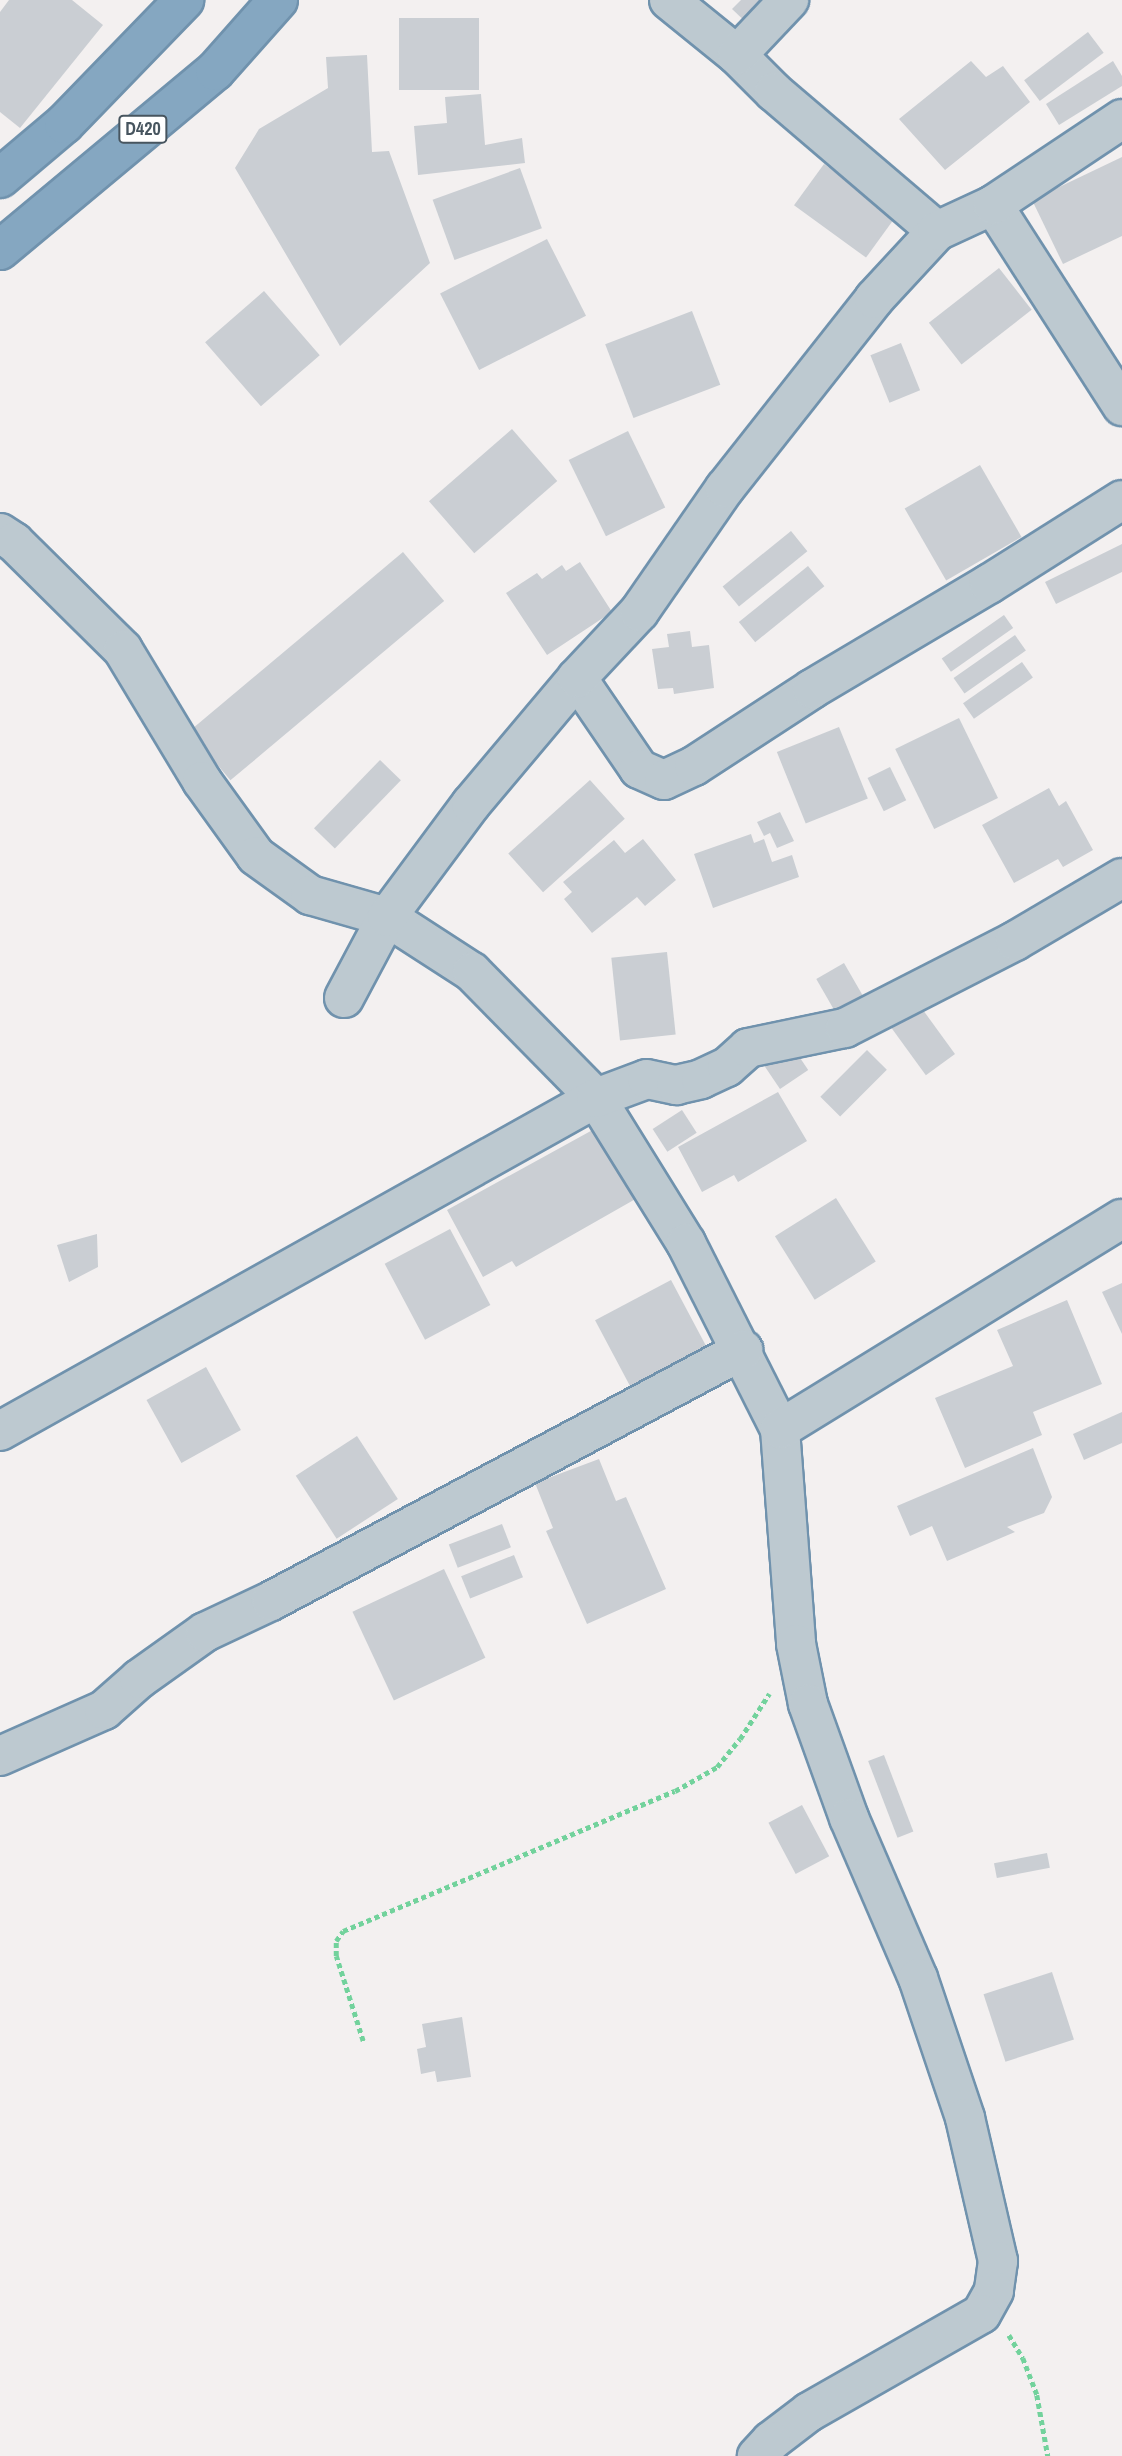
<!DOCTYPE html>
<style>
body{margin:0}
#map{position:relative;width:1122px;height:2456px;overflow:hidden;background:#f3f0f0;font-family:"Archivo Narrow",sans-serif}
div>[style]{position:absolute}
.building>*{inset:0;background:#caced3;transform-origin:0 0}
.path>*{height:4.5px;margin-top:-2.25px;transform-origin:0;background:repeating-linear-gradient(90deg,#72d29c 0 5px,transparent 0 8.5px)}
.roads{filter:drop-shadow(2px 0 #7092ad) drop-shadow(-2px 0 #7092ad) drop-shadow(0 2px #7092ad) drop-shadow(0 -2px #7092ad)}
.minor>*{height:38px;margin:-19px;padding:0 19px;transform-origin:19px;border-radius:19px;background:#bdc9d0}
.highway>*{height:38px;margin:-19px;padding:0 19px;transform-origin:19px;border-radius:19px;background:#85a7c1}
span{translate:-50% -50%;white-space:nowrap;text-align:center;line-height:1.15;-webkit-text-stroke:6px #fff;paint-order:stroke}
.shield-label span{padding:2px 5px;background:#fff;border:2px solid;border-radius:5px;-webkit-text-stroke-width:0}
.shield-label{font-size:18px;color:#47555f;font-weight:700}
</style>
<div id="map">
<div class="building">
<div style="clip-path:polygon(9px 0,72px 0,103px 25px,20px 128px,0 112px,0 12px)"></div>
<div style="clip-path:polygon(741px 0,776px 0,751px 27px,732px 9px)"></div>
<div style="left:479px;top:18px;width:72px;height:80px;rotate:90deg"></div>
<div style="left:1088px;top:32px;width:26px;height:80px;rotate:53deg"></div>
<div style="clip-path:polygon(367px 55px,372px 152px,389px 151px,430px 263px,340px 346px,235px 168px,259px 129px,328px 88px,326px 57px)"></div>
<div style="clip-path:polygon(971px 61px,986px 77px,1003px 66px,1030px 102px,945px 170px,899px 119px)"></div>
<div style="clip-path:polygon(1113px 61px,1122px 76px,1122px 86px,1059px 125px,1046px 104px)"></div>
<div style="clip-path:polygon(481px 94px,485px 145px,522px 138px,525px 163px,418px 175px,414px 126px,447px 123px,445px 97px)"></div>
<div style="clip-path:polygon(1122px 157px,1122px 236px,1063px 264px,1032px 200px)"></div>
<div style="left:824px;top:164px;width:89px;height:51px;rotate:36deg"></div>
<div style="left:520px;top:168px;width:64px;height:93px;rotate:70deg"></div>
<div style="left:547px;top:239px;width:86px;height:120px;rotate:63deg"></div>
<div style="left:999px;top:268px;width:53px;height:89px;rotate:52deg"></div>
<div style="left:264px;top:291px;width:85px;height:78px;rotate:49deg"></div>
<div style="left:692px;top:311px;width:79px;height:93px;rotate:69deg"></div>
<div style="left:901px;top:343px;width:51px;height:33px;rotate:68deg"></div>
<div style="left:512px;top:429px;width:69px;height:110px;rotate:49deg"></div>
<div style="left:628px;top:431px;width:85px;height:66px;rotate:64deg"></div>
<div style="left:980px;top:465px;width:83px;height:87px;rotate:60deg"></div>
<div style="left:791px;top:531px;width:26px;height:88px;rotate:51deg"></div>
<div style="clip-path:polygon(1122px 544px,1122px 572px,1056px 604px,1045px 582px)"></div>
<div style="left:403px;top:552px;width:64px;height:279px;rotate:50deg"></div>
<div style="clip-path:polygon(580px 562px,612px 612px,547px 655px,506px 593px,537px 573px,542px 579px,562px 565px,566px 571px)"></div>
<div style="left:808px;top:566px;width:26px;height:89px;rotate:51deg"></div>
<div style="left:1004px;top:615px;width:16px;height:76px;rotate:55deg"></div>
<div style="clip-path:polygon(690px 631px,692px 647px,709px 645px,714px 688px,674px 694px,673px 688px,658px 689px,652px 649px,669px 647px,667px 634px)"></div>
<div style="left:1015px;top:635px;width:19px;height:75px;rotate:55deg"></div>
<div style="left:1022px;top:662px;width:19px;height:72px;rotate:55deg"></div>
<div style="left:959px;top:718px;width:89px;height:71px;rotate:64deg"></div>
<div style="left:839px;top:727px;width:77px;height:67px;rotate:68deg"></div>
<div style="left:380px;top:760px;width:29px;height:95px;rotate:44deg"></div>
<div style="left:890px;top:767px;width:37px;height:25px;rotate:64deg"></div>
<div style="left:590px;top:780px;width:52px;height:110px;rotate:48deg"></div>
<div style="clip-path:polygon(1049px 788px,1059px 806px,1066px 801px,1093px 850px,1063px 867px,1058px 859px,1014px 883px,982px 825px)"></div>
<div style="clip-path:polygon(780px 812px,794px 841px,777px 848px,770px 833px,764px 836px,757px 822px)"></div>
<div style="clip-path:polygon(751px 834px,754px 843px,764px 839px,772px 862px,792px 855px,799px 877px,713px 908px,694px 854px)"></div>
<div style="clip-path:polygon(643px 839px,676px 880px,645px 906px,637px 897px,592px 933px,564px 899px,572px 892px,563px 882px,614px 840px,625px 853px)"></div>
<div style="left:667px;top:952px;width:83px;height:56px;rotate:84deg"></div>
<div style="left:844px;top:963px;width:38px;height:32px;rotate:60deg"></div>
<div style="left:915px;top:999px;width:68px;height:36px;rotate:54deg"></div>
<div style="left:792px;top:1046px;width:29px;height:34px;rotate:56deg"></div>
<div style="left:867px;top:1050px;width:28px;height:66px;rotate:45deg"></div>
<div style="clip-path:polygon(778px 1092px,807px 1141px,738px 1182px,734px 1175px,702px 1192px,678px 1147px)"></div>
<div style="left:682px;top:1110px;width:27px;height:35px;rotate:57deg"></div>
<div style="clip-path:polygon(598px 1127px,639px 1197px,516px 1267px,512px 1261px,483px 1277px,447px 1210px)"></div>
<div style="left:836px;top:1198px;width:75px;height:72px;rotate:58deg"></div>
<div style="left:450px;top:1229px;width:86px;height:74px;rotate:62deg"></div>
<div style="clip-path:polygon(97px 1234px,98px 1267px,69px 1282px,57px 1245px)"></div>
<div style="left:671px;top:1280px;width:75px;height:86px;rotate:62deg"></div>
<div style="clip-path:polygon(1122px 1283px,1122px 1334px,1102px 1292px)"></div>
<div style="clip-path:polygon(1067px 1300px,1102px 1384px,1033px 1412px,1042px 1435px,965px 1468px,935px 1398px,1013px 1366px,997px 1330px)"></div>
<div style="left:206px;top:1367px;width:72px;height:68px;rotate:61deg"></div>
<div style="clip-path:polygon(1122px 1412px,1122px 1443px,1084px 1460px,1073px 1434px)"></div>
<div style="left:357px;top:1436px;width:75px;height:73px;rotate:57deg"></div>
<div style="clip-path:polygon(1033px 1448px,1052px 1497px,1044px 1513px,1007px 1527px,1015px 1532px,947px 1561px,932px 1526px,910px 1536px,897px 1506px)"></div>
<div style="clip-path:polygon(599px 1459px,616px 1501px,626px 1497px,666px 1589px,587px 1624px,546px 1531px,553px 1528px,535px 1483px)"></div>
<div style="left:502px;top:1524px;width:25px;height:57px;rotate:69deg"></div>
<div style="left:514px;top:1555px;width:24px;height:57px;rotate:68deg"></div>
<div style="left:444px;top:1569px;width:98px;height:101px;rotate:65deg"></div>
<div style="left:884px;top:1755px;width:82px;height:17px;rotate:69deg"></div>
<div style="left:802px;top:1805px;width:58px;height:38px;rotate:62deg"></div>
<div style="left:1047px;top:1853px;width:15px;height:54px;rotate:79deg"></div>
<div style="left:1052px;top:1972px;width:71px;height:72px;rotate:72deg"></div>
<div style="clip-path:polygon(462px 2017px,471px 2077px,437px 2082px,435px 2071px,421px 2074px,417px 2049px,426px 2047px,422px 2024px)"></div>
</div>
<div class="path">
<div style="left:363px;top:2041px;width:89px;rotate:-107.6deg"></div>
<div style="left:336px;top:1956px;width:15px;rotate:-90deg"></div>
<div style="left:336px;top:1941px;width:12px;rotate:-55deg"></div>
<div style="left:343px;top:1931px;width:360px;rotate:-22.9deg"></div>
<div style="left:675px;top:1791px;width:48px;rotate:-29.7deg"></div>
<div style="left:717px;top:1767px;width:36px;rotate:-51deg"></div>
<div style="left:740px;top:1739px;width:54px;rotate:-57.2deg"></div>
<div style="left:1009px;top:2335px;width:27px;rotate:59deg"></div>
<div style="left:1023px;top:2358px;width:40px;rotate:69deg"></div>
<div style="left:1037px;top:2395px;width:62px;rotate:79.8deg"></div>
</div>
<div class="roads">
<div class="minor">
<div style="left:669px;top:0;width:87px;rotate:39deg"></div>
<div style="left:737px;top:55px;width:52px;rotate:45deg"></div>
<div style="left:774px;top:92px;width:214px;rotate:40.5deg"></div>
<div style="left:737px;top:55px;width:76px;rotate:-46.6deg"></div>
<div style="left:993px;top:205px;width:239px;rotate:57.3deg"></div>
<div style="left:0;top:533px;width:17px;rotate:33deg"></div>
<div style="left:14px;top:542px;width:153px;rotate:44.7deg"></div>
<div style="left:123px;top:650px;width:153px;rotate:58.9deg"></div>
<div style="left:202px;top:781px;width:92px;rotate:54.2deg"></div>
<div style="left:256px;top:856px;width:67px;rotate:35.8deg"></div>
<div style="left:310px;top:895px;width:80px;rotate:15.9deg"></div>
<div style="left:387px;top:917px;width:101px;rotate:32.9deg"></div>
<div style="left:472px;top:972px;width:177px;rotate:45.5deg"></div>
<div style="left:596px;top:1098px;width:171px;rotate:58.2deg"></div>
<div style="left:686px;top:1243px;width:208px;rotate:63.2deg"></div>
<div style="left:780px;top:1429px;width:216px;rotate:85.7deg"></div>
<div style="left:796px;top:1644px;width:61px;rotate:78.7deg"></div>
<div style="left:808px;top:1704px;width:121px;rotate:70.2deg"></div>
<div style="left:849px;top:1818px;width:174px;rotate:66.7deg"></div>
<div style="left:918px;top:1978px;width:148px;rotate:71.4deg"></div>
<div style="left:965px;top:2118px;width:147px;rotate:77deg"></div>
<div style="left:998px;top:2261px;width:30px;rotate:98deg"></div>
<div style="left:994px;top:2291px;width:26px;rotate:119deg"></div>
<div style="left:981px;top:2314px;width:198px;rotate:150.3deg"></div>
<div style="left:809px;top:2412px;width:48px;rotate:142.7deg"></div>
<div style="left:771px;top:2441px;width:21px;rotate:133deg"></div>
<div style="left:577px;top:678px;width:110px;rotate:55.7deg"></div>
<div style="left:639px;top:769px;width:27px;rotate:24deg"></div>
<div style="left:664px;top:780px;width:33px;rotate:-25deg"></div>
<div style="left:694px;top:766px;width:141px;rotate:-33.1deg"></div>
<div style="left:812px;top:689px;width:206px;rotate:-30.7deg"></div>
<div style="left:989px;top:584px;width:157px;rotate:-32.3deg"></div>
<div style="left:344px;top:998px;width:92px;rotate:-62deg"></div>
<div style="left:387px;top:917px;width:141px;rotate:-53.4deg"></div>
<div style="left:471px;top:804px;width:165px;rotate:-49.9deg"></div>
<div style="left:577px;top:678px;width:91px;rotate:-46.8deg"></div>
<div style="left:639px;top:612px;width:151px;rotate:-55.3deg"></div>
<div style="left:725px;top:488px;width:241px;rotate:-51.7deg"></div>
<div style="left:874px;top:299px;width:93px;rotate:-47.2deg"></div>
<div style="left:937px;top:231px;width:62px;rotate:-24.9deg"></div>
<div style="left:993px;top:205px;width:155px;rotate:-33.7deg"></div>
<div style="left:780px;top:1429px;width:401px;rotate:-31.6deg"></div>
<div style="left:0;top:1431px;width:683px;rotate:-29.19deg"></div>
<div style="left:596px;top:1098px;width:54px;rotate:-20.4deg"></div>
<div style="left:647px;top:1079px;width:30px;rotate:12deg"></div>
<div style="left:676px;top:1085px;width:26px;rotate:-13deg"></div>
<div style="left:701px;top:1079px;width:29px;rotate:-25deg"></div>
<div style="left:727px;top:1067px;width:28px;rotate:-42deg"></div>
<div style="left:748px;top:1048px;width:99px;rotate:-11.7deg"></div>
<div style="left:845px;top:1028px;width:191px;rotate:-27.1deg"></div>
<div style="left:1015px;top:941px;width:124px;rotate:-30.5deg"></div>
<div style="left:0;top:1756px;width:114px;rotate:-23.9deg"></div>
<div style="left:104px;top:1710px;width:47px;rotate:-41.5deg"></div>
<div style="left:139px;top:1679px;width:81px;rotate:-35.5deg"></div>
<div style="left:205px;top:1632px;width:73px;rotate:-25.2deg"></div>
<div style="left:271px;top:1601px;width:535px;rotate:-28deg"></div>
</div>
<div class="highway">
<div style="left:0;top:178px;width:84px;rotate:-40.2deg"></div>
<div style="left:64px;top:124px;width:173px;rotate:-45.9deg"></div>
<div style="left:0;top:250px;width:280px;rotate:-39.8deg"></div>
<div style="left:215px;top:71px;width:95px;rotate:-48.4deg"></div>
</div>
</div>
<div class="shield-label">
<span style="left:143px;top:129px">D420</span>
</div>
</div>
